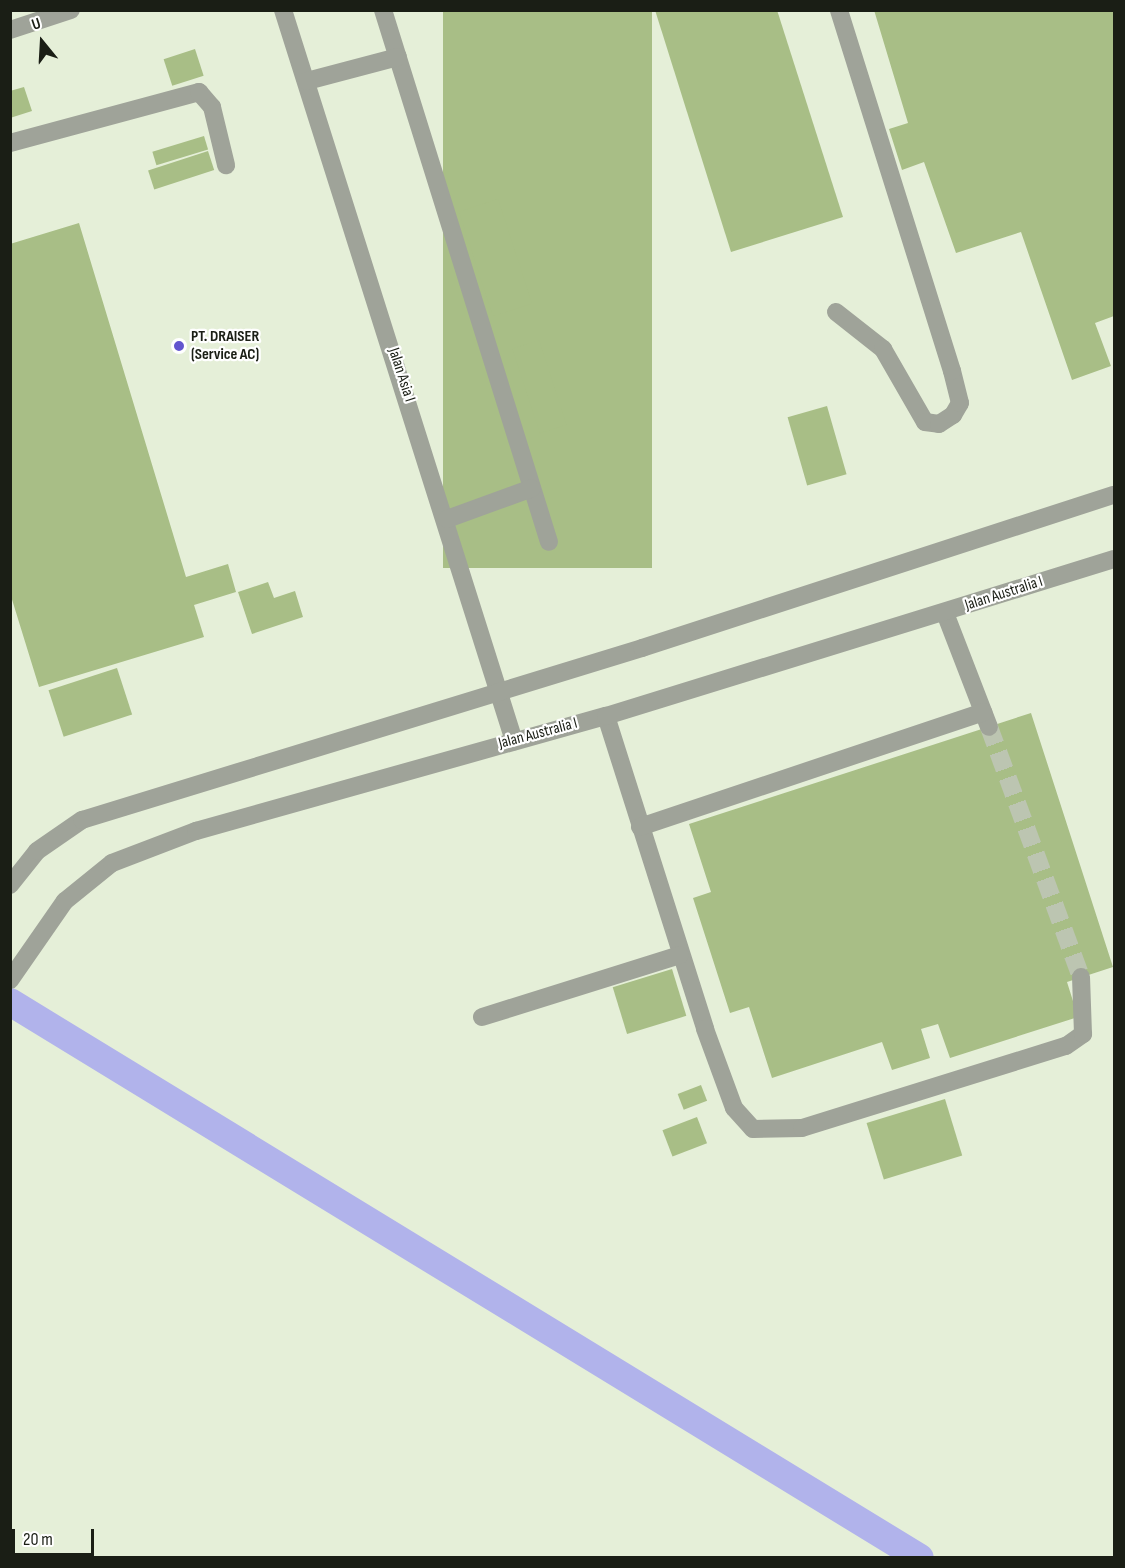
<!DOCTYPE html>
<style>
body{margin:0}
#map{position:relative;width:1125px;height:1568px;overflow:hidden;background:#e5efd8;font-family:"Sofia Sans Condensed",sans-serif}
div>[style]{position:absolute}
.canal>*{height:28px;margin:-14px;padding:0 14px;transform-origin:14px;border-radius:14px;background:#b1b3eb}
.building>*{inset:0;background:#a8be86;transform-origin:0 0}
.minor-tunnel>*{height:18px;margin-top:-9px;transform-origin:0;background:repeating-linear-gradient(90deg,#bcc5b1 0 18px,transparent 0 27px)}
.minor>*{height:18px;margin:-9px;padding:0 9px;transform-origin:9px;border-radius:9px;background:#9fa399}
.dots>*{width:16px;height:16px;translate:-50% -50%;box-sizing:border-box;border:3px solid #fff;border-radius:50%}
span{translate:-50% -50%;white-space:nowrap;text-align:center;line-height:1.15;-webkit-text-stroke:4.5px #fff;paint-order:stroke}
.poi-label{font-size:16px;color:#1a1e15;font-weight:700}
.left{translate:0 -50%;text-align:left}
.street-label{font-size:16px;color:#1a1e15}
.frame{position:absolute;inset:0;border:12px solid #1a1e15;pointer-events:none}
.north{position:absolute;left:12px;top:12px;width:60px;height:60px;-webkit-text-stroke:4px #fff;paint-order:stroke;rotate:342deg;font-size:16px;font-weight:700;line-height:24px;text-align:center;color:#1a1e15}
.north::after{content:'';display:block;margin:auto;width:21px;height:27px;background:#1a1e15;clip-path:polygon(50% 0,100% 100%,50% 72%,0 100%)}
.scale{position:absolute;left:12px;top:1529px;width:82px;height:27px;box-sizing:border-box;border:3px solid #1a1e15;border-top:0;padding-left:8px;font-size:18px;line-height:21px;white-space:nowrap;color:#1a1e15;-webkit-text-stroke:4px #fff;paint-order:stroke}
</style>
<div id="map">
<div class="canal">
<div style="left:10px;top:1002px;width:1066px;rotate:31.42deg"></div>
</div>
<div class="building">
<div style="left:443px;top:10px;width:209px;height:558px"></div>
<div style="clip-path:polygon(655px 10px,777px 10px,843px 217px,731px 252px)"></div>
<div style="clip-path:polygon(874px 10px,1114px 10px,1114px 316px,1095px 323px,1111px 366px,1072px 380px,1021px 232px,956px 253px,924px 162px,902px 170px,889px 129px,908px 123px)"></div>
<div style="left:195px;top:49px;width:28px;height:33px;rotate:72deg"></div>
<div style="clip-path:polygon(24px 87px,32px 111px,10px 118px,10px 91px)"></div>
<div style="left:204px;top:136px;width:14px;height:54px;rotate:73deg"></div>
<div style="left:208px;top:151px;width:20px;height:63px;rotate:72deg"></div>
<div style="left:498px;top:199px;width:110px;height:41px;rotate:72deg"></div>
<div style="clip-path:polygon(79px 223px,186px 577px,228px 564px,236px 592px,194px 605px,204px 637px,39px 687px,10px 593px,10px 244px)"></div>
<div style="left:539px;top:340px;width:89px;height:28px;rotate:72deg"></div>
<div style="left:827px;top:406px;width:71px;height:41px;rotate:74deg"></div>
<div style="clip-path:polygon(268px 582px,274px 598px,295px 591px,303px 617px,252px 634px,238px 592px)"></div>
<div style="left:117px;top:668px;width:49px;height:72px;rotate:72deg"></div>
<div style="clip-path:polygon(1031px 713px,1113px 967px,1067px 982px,1078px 1017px,950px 1058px,938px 1024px,921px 1029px,930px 1058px,892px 1070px,882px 1042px,772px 1078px,749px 1007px,730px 1013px,693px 898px,711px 892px,689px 824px)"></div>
<div style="left:672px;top:969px;width:49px;height:62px;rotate:73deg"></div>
<div style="left:701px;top:1085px;width:17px;height:25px;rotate:69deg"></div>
<div style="left:945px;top:1099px;width:59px;height:82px;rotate:73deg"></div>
<div style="left:697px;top:1117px;width:28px;height:37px;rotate:69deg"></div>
</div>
<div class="minor-tunnel">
<div style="left:989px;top:727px;width:266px;rotate:69.8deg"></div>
</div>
<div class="minor">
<div style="left:283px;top:10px;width:767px;rotate:72.46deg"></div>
<div style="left:383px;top:10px;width:557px;rotate:72.67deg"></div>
<div style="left:10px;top:30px;width:64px;rotate:-18.2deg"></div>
<div style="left:307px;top:81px;width:94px;rotate:-14.8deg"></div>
<div style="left:10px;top:143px;width:196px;rotate:-15.1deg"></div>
<div style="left:199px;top:92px;width:20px;rotate:49deg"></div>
<div style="left:212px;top:107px;width:60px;rotate:76.4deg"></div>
<div style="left:836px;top:312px;width:60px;rotate:38.2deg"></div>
<div style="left:883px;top:349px;width:84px;rotate:60.1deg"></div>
<div style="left:925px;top:422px;width:14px;rotate:8deg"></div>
<div style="left:939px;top:424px;width:17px;rotate:-33deg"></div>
<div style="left:953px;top:415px;width:14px;rotate:-60deg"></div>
<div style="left:960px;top:403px;width:33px;rotate:-104deg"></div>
<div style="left:952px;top:371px;width:378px;rotate:-107.4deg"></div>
<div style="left:447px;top:519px;width:90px;rotate:-20deg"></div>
<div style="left:945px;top:613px;width:122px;rotate:68.9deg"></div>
<div style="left:606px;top:716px;width:328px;rotate:72.4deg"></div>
<div style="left:705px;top:1029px;width:84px;rotate:69.8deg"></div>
<div style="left:734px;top:1108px;width:28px;rotate:48deg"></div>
<div style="left:753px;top:1129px;width:49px;rotate:-1.2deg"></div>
<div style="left:802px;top:1128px;width:276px;rotate:-17.3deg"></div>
<div style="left:1066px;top:1046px;width:21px;rotate:-35deg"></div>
<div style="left:1083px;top:1034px;width:57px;rotate:-92deg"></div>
<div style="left:640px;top:827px;width:362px;rotate:-18.5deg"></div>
<div style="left:10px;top:885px;width:43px;rotate:-51.5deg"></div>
<div style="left:37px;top:851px;width:55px;rotate:-34.6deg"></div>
<div style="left:82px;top:820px;width:586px;rotate:-17.07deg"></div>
<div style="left:642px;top:648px;width:496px;rotate:-18deg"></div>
<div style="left:10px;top:980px;width:96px;rotate:-55.2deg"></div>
<div style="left:65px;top:901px;width:60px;rotate:-39deg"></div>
<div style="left:112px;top:863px;width:90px;rotate:-20.9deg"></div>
<div style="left:196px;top:831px;width:426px;rotate:-15.7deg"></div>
<div style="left:606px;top:716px;width:532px;rotate:-17.17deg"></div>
<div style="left:482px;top:1017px;width:207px;rotate:-17.4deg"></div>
</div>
<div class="dots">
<div style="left:179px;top:346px;background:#6255ce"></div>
</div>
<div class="poi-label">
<span class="left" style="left:191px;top:346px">PT. DRAISER<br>(Service AC)</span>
</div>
<div class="street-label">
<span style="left:401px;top:375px;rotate:72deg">Jalan Asia I</span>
<span style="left:1004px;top:594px;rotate:-18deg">Jalan Australia I</span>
<span style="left:538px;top:734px;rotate:-15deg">Jalan Australia I</span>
</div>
<div class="frame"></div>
<div class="north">U</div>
<div class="scale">20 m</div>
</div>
